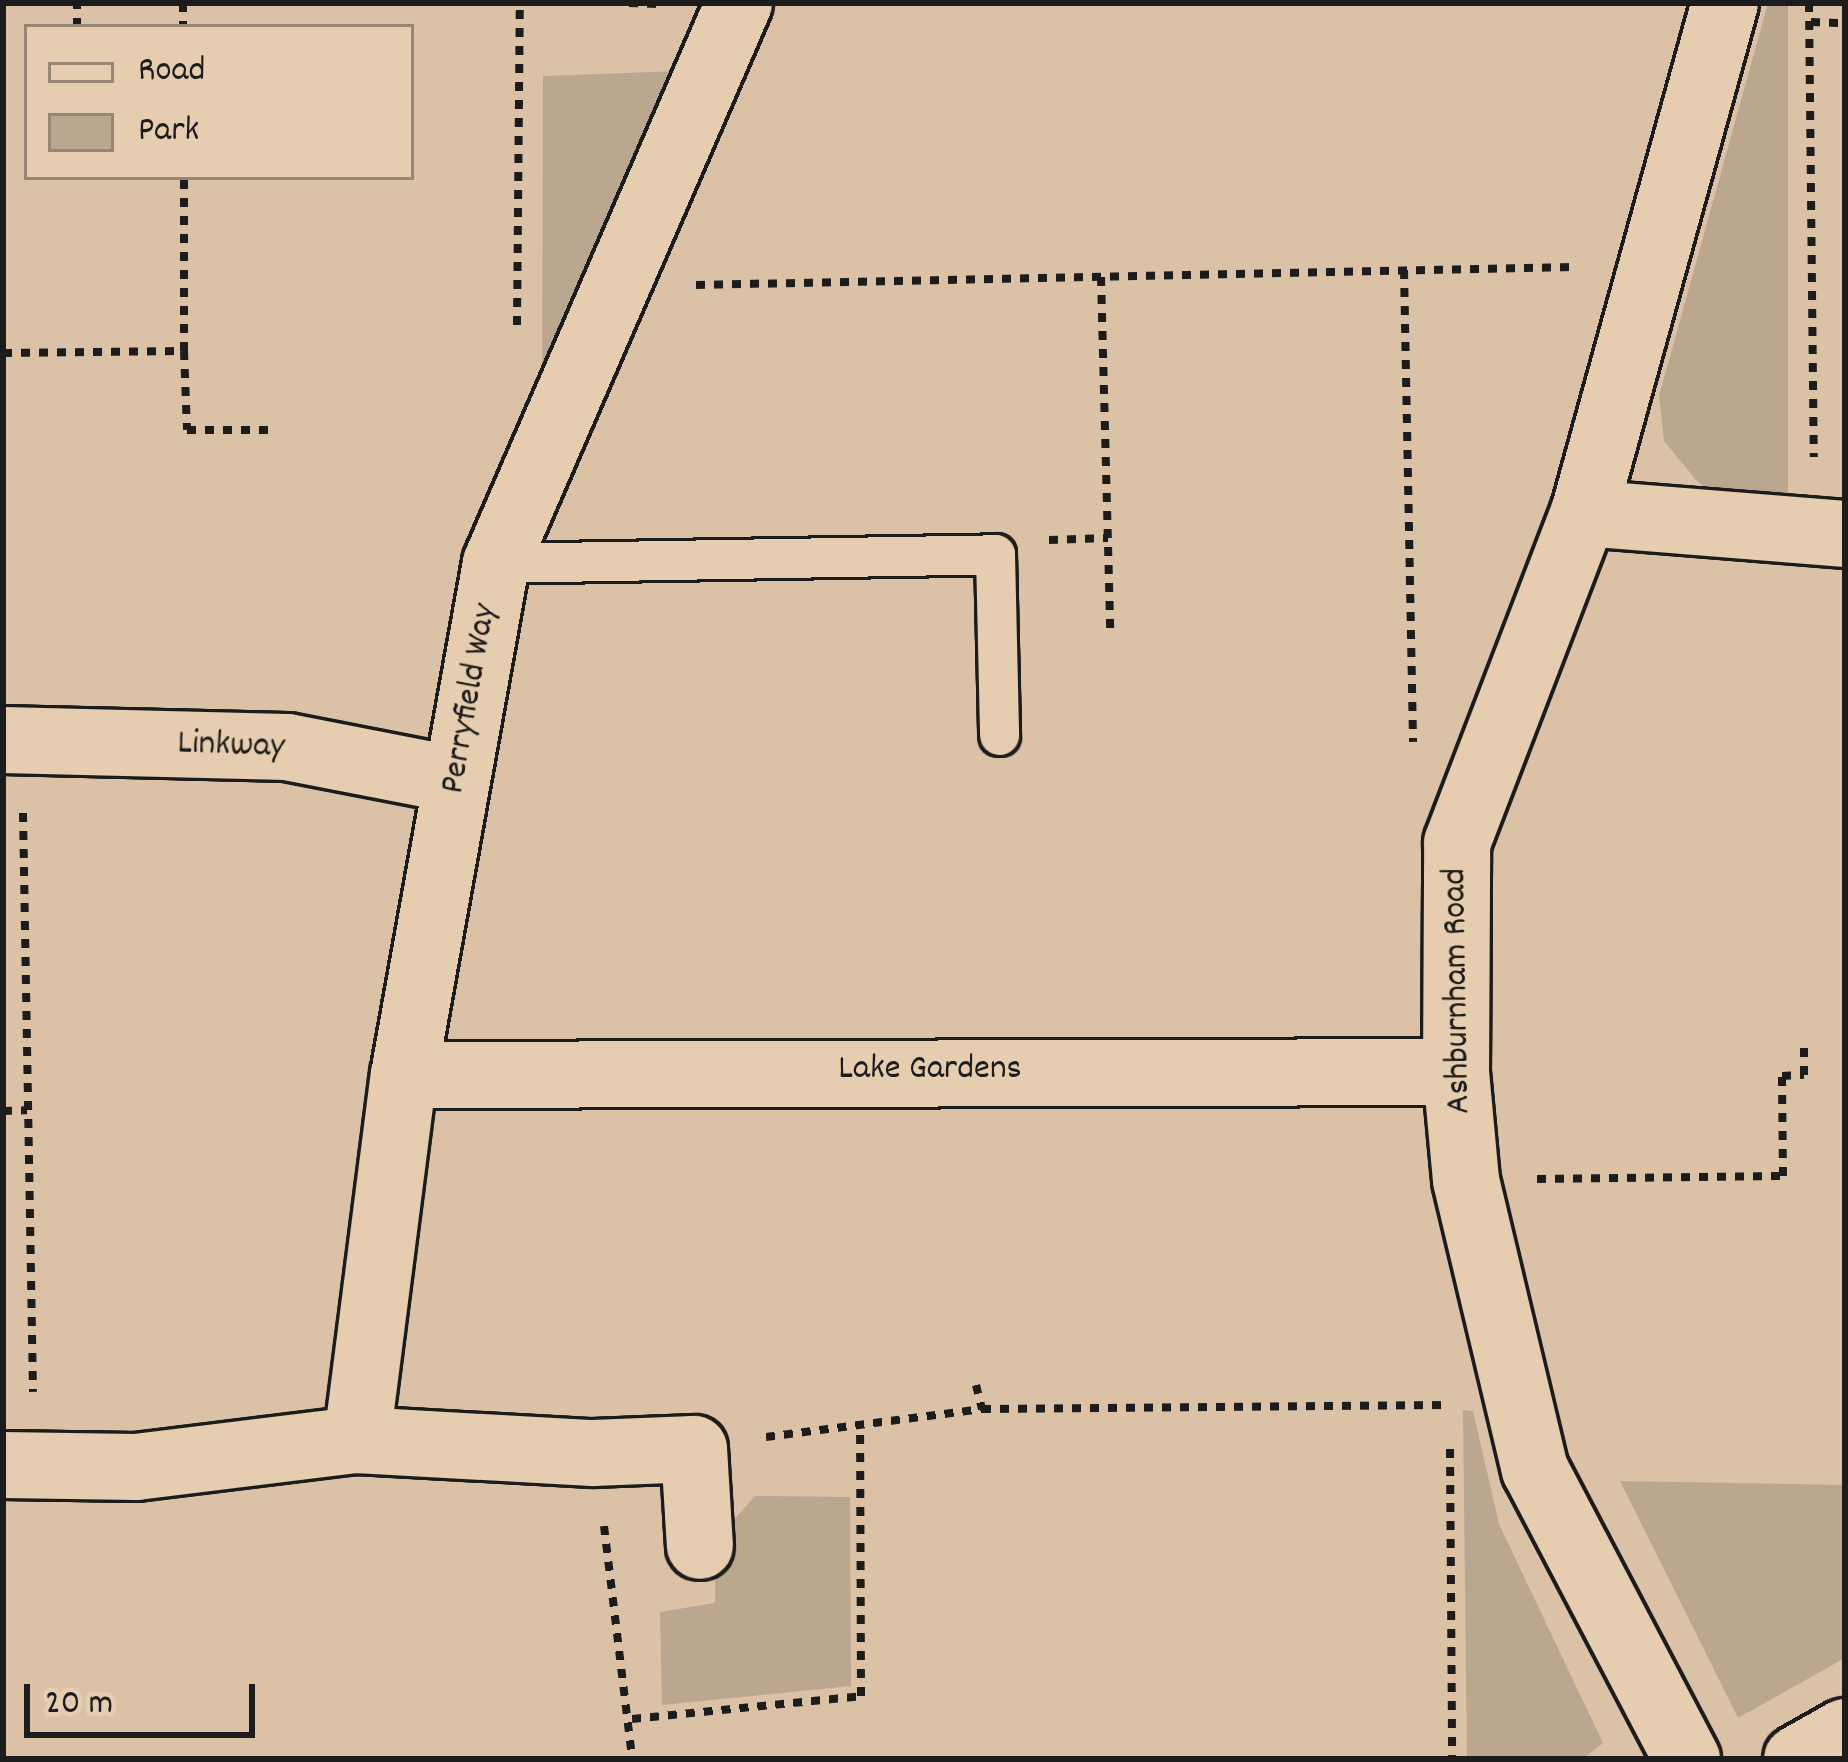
<!DOCTYPE html>
<style>
body{margin:0}
#map{position:relative;width:1848px;height:1762px;overflow:hidden;background:#dbc2a6;font-family:Dekko,sans-serif}
div>[style]{position:absolute}
.green>*{inset:0;background:#bba78f}
.path>*{height:8px;margin-top:-4px;transform-origin:0;background:repeating-linear-gradient(90deg,#1c1c1c 0 9px,transparent 0 18px)}
.roads{filter:drop-shadow(3px 0 #1c1c1c) drop-shadow(-3px 0 #1c1c1c) drop-shadow(0 3px #1c1c1c) drop-shadow(0 -3px #1c1c1c)}
.service>*{height:39px;margin:-19.5px;padding:0 19.5px;transform-origin:19.5px;border-radius:19.5px;background:#e7cdaf}
.minor>*{height:66px;margin:-33px;padding:0 33px;transform-origin:33px;border-radius:33px;background:#e7cdaf}
.tertiary>*{height:66px;margin:-33px;padding:0 33px;transform-origin:33px;border-radius:33px;background:#e7cdaf}
span{translate:-50% -50%;white-space:nowrap;text-align:center;line-height:1.15;-webkit-text-stroke:10px #e7cdaf;paint-order:stroke}
.street-label{font-size:36px;color:#1c1c1c}
.frame{position:absolute;inset:0;border:6px solid #1c1c1c;pointer-events:none}
.legend{position:absolute;left:24px;top:24px;width:390px;height:156px;box-sizing:border-box;background:#e7cdaf;border:3px solid #968674;margin:0;padding:15px 21px;list-style:none;font-size:36px;color:#1c1c1c}
.legend li{display:flex;align-items:center;gap:24px;height:60px}
.legend b{width:60px;border:3px solid #968674}
.scale{position:absolute;left:24px;top:1684px;width:231px;height:54px;box-sizing:border-box;border:6px solid #1c1c1c;border-top:0;padding-left:15px;font-size:36px;line-height:42px;white-space:nowrap;color:#1c1c1c;-webkit-text-stroke:9px #e7cdaf;paint-order:stroke}
</style>
<div id="map">
<div class="green">
<div style="clip-path:polygon(1768px 3px,1788px 3px,1788px 519px,1735px 512px,1696px 480px,1664px 441px,1659px 396px)"></div>
<div style="clip-path:polygon(680px 71px,542px 410px,543px 76px)"></div>
<div style="clip-path:polygon(1463px 1410px,1473px 1411px,1499px 1524px,1603px 1743px,1583px 1759px,1467px 1759px)"></div>
<div style="clip-path:polygon(1620px 1481px,1845px 1485px,1845px 1658px,1738px 1718px)"></div>
<div style="clip-path:polygon(755px 1496px,850px 1497px,851px 1686px,662px 1705px,660px 1612px,715px 1603px,715px 1541px)"></div>
</div>
<div class="path">
<div style="left:183px;top:3px;width:24px;rotate:90deg"></div>
<div style="left:629px;top:3px;width:28px;rotate:2deg"></div>
<div style="left:1809px;top:3px;width:454px;rotate:89.4deg"></div>
<div style="left:1811px;top:22px;width:34px;rotate:2deg"></div>
<div style="left:77px;top:27px;width:24px;rotate:-90deg"></div>
<div style="left:1404px;top:270px;width:472px;rotate:88.9deg"></div>
<div style="left:1101px;top:277px;width:352px;rotate:88.5deg"></div>
<div style="left:696px;top:285px;width:879px;rotate:-1.17deg"></div>
<div style="left:517px;top:325px;width:322px;rotate:-89.5deg"></div>
<div style="left:184px;top:351px;width:79px;rotate:87.8deg"></div>
<div style="left:187px;top:430px;width:82px"></div>
<div style="left:3px;top:353px;width:181px;rotate:-0.6deg"></div>
<div style="left:184px;top:351px;width:174px;rotate:-90deg"></div>
<div style="left:1049px;top:540px;width:59px;rotate:-1.9deg"></div>
<div style="left:23px;top:813px;width:579px;rotate:89.01deg"></div>
<div style="left:3px;top:1111px;width:24px;rotate:-2deg"></div>
<div style="left:1537px;top:1179px;width:246px;rotate:-0.7deg"></div>
<div style="left:1783px;top:1176px;width:100px;rotate:-90.6deg"></div>
<div style="left:1782px;top:1076px;width:22px;rotate:-3deg"></div>
<div style="left:1804px;top:1075px;width:32px;rotate:-90deg"></div>
<div style="left:976px;top:1385px;width:25px;rotate:76deg"></div>
<div style="left:766px;top:1437px;width:218px;rotate:-7.4deg"></div>
<div style="left:982px;top:1409px;width:463px;rotate:-0.5deg"></div>
<div style="left:1450px;top:1449px;width:310px;rotate:89.6deg"></div>
<div style="left:604px;top:1526px;width:235px;rotate:83.1deg"></div>
<div style="left:632px;top:1719px;width:230px;rotate:-5.7deg"></div>
<div style="left:861px;top:1696px;width:275px;rotate:-90.2deg"></div>
</div>
<div class="roads">
<div class="service">
<div style="left:496px;top:563px;width:499px;rotate:-1deg"></div>
<div style="left:995px;top:554px;width:181px;rotate:88.7deg"></div>
</div>
<div class="minor">
<div style="left:1584px;top:513px;width:262px;rotate:4.6deg"></div>
<div style="left:3px;top:740px;width:284px;rotate:1.4deg"></div>
<div style="left:287px;top:747px;width:172px;rotate:11deg"></div>
<div style="left:404px;top:1075px;width:1052px;rotate:-0.16deg"></div>
<div style="left:357px;top:1440px;width:368px;rotate:-82.7deg"></div>
<div style="left:404px;top:1075px;width:520px;rotate:-79.81deg"></div>
<div style="left:496px;top:563px;width:610px;rotate:-66.54deg"></div>
<div style="left:3px;top:1465px;width:133px;rotate:0.9deg"></div>
<div style="left:136px;top:1467px;width:223px;rotate:-7deg"></div>
<div style="left:357px;top:1440px;width:236px;rotate:3.2deg"></div>
<div style="left:593px;top:1453px;width:101px;rotate:-2.3deg"></div>
<div style="left:694px;top:1449px;width:97px;rotate:86.5deg"></div>
<div style="left:1687px;top:1759px;width:327px;rotate:-117.7deg"></div>
<div style="left:1535px;top:1470px;width:298px;rotate:-103.4deg"></div>
<div style="left:1466px;top:1180px;width:108px;rotate:-95.3deg"></div>
<div style="left:1456px;top:1072px;width:229px;rotate:-89.7deg"></div>
<div style="left:1457px;top:843px;width:354px;rotate:-69deg"></div>
<div style="left:1584px;top:513px;width:529px;rotate:-74.55deg"></div>
</div>
<div class="tertiary">
<div style="left:1797px;top:1759px;width:55px;rotate:-29.4deg"></div>
</div>
</div>
<div class="street-label">
<span style="left:471px;top:699px;rotate:-80deg">Perryfield Way</span>
<span style="left:231px;top:747px;rotate:2deg">Linkway</span>
<span style="left:1459px;top:991px;rotate:-91deg">Ashburnham Road</span>
<span style="left:930px;top:1071px">Lake Gardens</span>
</div>
<div class="frame"></div>
<ul class="legend">
<li><b style="height:15px;background:#e7cdaf"></b>Road</li>
<li><b style="height:33px;background:#bba78f"></b>Park</li>
</ul>
<div class="scale">20 m</div>
</div>
